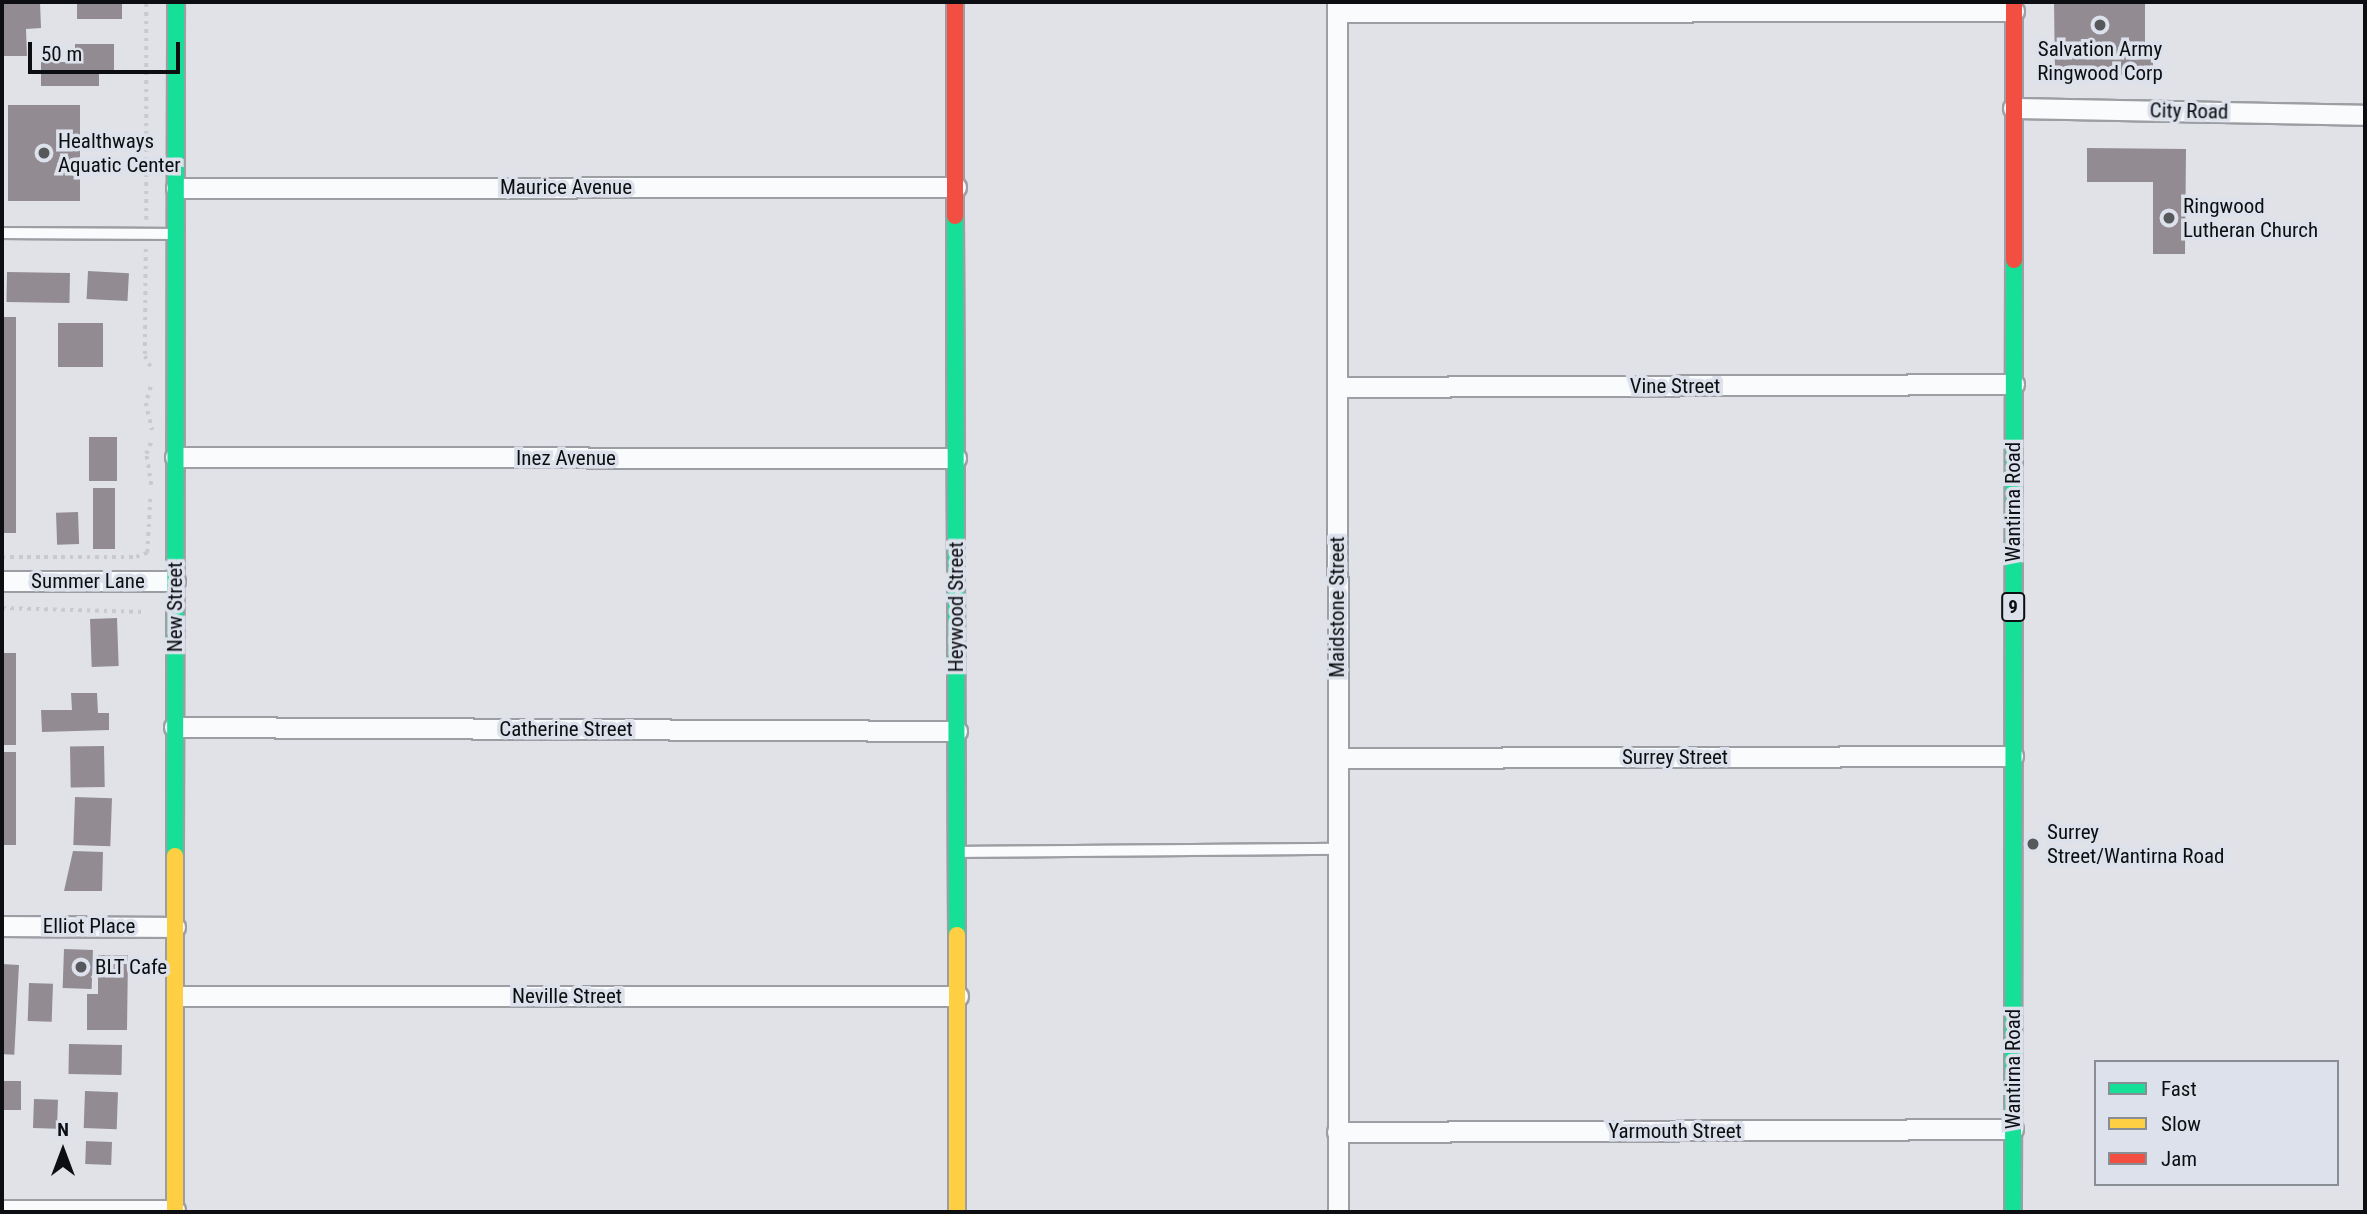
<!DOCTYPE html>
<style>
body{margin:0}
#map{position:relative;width:2367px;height:1214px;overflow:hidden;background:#e0e2e8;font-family:"Roboto Condensed",sans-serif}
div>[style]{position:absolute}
.building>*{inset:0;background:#928b92;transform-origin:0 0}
.path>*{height:3.5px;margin-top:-1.75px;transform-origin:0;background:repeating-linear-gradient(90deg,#c9cacc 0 3.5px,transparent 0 8.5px)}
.roads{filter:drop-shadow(2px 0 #9d9ea3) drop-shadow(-2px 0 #9d9ea3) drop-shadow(0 2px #9d9ea3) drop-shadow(0 -2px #9d9ea3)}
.lane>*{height:10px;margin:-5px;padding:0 5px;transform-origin:5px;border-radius:5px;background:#fafbfc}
.street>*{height:19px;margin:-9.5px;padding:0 9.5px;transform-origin:9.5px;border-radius:9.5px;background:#fafbfc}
.fast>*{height:16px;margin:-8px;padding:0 8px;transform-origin:8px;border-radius:8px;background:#16e098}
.slow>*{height:16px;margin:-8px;padding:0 8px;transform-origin:8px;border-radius:8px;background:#ffcf43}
.jam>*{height:16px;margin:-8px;padding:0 8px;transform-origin:8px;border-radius:8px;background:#f24e42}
.dots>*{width:19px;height:19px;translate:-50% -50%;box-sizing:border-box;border:4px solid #dce1ec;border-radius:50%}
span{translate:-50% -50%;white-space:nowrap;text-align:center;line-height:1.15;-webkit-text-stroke:7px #dce1ec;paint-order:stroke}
.shield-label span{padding:2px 5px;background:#dce1ec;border:2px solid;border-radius:5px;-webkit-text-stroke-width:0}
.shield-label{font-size:19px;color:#0c0e11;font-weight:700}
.poi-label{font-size:21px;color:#0c0e11}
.left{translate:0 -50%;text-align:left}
.street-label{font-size:21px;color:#0c0e11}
.frame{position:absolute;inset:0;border:4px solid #0c0e11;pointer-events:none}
.legend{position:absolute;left:2094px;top:1060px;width:245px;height:126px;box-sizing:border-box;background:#dce1ec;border:2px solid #898d94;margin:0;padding:9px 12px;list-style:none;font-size:21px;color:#0c0e11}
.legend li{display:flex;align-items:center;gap:14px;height:35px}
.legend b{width:35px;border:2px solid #898d94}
.north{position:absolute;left:28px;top:1116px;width:70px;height:70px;-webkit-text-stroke:5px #dce1ec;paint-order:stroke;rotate:0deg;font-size:19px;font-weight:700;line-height:28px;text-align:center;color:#0c0e11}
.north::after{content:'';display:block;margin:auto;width:24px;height:32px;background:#0c0e11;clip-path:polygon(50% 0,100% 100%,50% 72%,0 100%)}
.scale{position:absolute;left:28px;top:42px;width:152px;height:32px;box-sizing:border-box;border:4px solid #0c0e11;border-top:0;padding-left:9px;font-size:21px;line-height:24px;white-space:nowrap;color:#0c0e11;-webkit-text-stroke:5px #dce1ec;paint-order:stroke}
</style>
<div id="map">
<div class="building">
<div style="clip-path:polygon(2px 2px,40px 2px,41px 28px,26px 29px,27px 56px,2px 56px)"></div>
<div style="left:77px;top:2px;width:45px;height:17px"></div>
<div style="clip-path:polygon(2054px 2px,2145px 2px,2145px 49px,2153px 49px,2153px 75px,2055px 75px)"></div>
<div style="clip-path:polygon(75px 44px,114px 44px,114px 71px,99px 71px,99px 86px,41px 86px,41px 62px,75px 62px)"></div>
<div style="left:8px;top:105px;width:72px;height:96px"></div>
<div style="clip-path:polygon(2087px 148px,2186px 149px,2185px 254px,2153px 254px,2153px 182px,2087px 182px)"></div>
<div style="left:88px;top:271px;width:41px;height:28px;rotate:3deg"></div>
<div style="left:7px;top:272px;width:63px;height:30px;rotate:1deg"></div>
<div style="left:2px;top:317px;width:14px;height:216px"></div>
<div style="left:58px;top:323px;width:45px;height:44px"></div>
<div style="left:89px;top:437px;width:28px;height:44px"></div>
<div style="left:93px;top:488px;width:22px;height:61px"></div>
<div style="left:78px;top:512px;width:32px;height:22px;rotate:88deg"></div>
<div style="left:117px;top:618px;width:48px;height:27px;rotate:88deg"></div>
<div style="left:2px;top:653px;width:14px;height:92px"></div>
<div style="clip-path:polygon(71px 693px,97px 693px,98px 713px,109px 713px,109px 730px,42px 732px,41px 710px,72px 710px)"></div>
<div style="left:104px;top:746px;width:41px;height:34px;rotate:89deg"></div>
<div style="left:2px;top:752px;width:14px;height:93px"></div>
<div style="left:75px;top:797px;width:37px;height:48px;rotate:2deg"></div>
<div style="clip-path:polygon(73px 851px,103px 852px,102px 891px,64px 891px)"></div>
<div style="left:64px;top:949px;width:29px;height:39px;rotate:2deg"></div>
<div style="clip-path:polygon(98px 955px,128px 955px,127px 1030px,87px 1030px,87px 994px,98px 994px)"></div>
<div style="left:2px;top:964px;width:17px;height:90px;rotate:3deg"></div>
<div style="left:29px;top:983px;width:24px;height:38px;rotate:2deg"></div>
<div style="left:69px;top:1044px;width:53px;height:30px;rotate:1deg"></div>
<div style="left:2px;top:1081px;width:19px;height:29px"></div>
<div style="left:85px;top:1091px;width:33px;height:37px;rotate:2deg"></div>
<div style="left:34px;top:1099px;width:24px;height:29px;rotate:2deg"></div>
<div style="left:86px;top:1141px;width:26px;height:23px;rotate:2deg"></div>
</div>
<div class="path">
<div style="left:146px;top:220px;width:218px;rotate:-90deg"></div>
<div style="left:146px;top:249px;width:107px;rotate:90.5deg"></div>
<div style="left:145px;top:356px;width:15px;rotate:62deg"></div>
<div style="left:151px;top:387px;width:17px;rotate:107deg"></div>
<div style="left:146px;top:403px;width:28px;rotate:77deg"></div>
<div style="left:151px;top:485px;width:31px;rotate:-99deg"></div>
<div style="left:146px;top:454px;width:13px;rotate:-67deg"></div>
<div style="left:2px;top:557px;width:134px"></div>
<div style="left:136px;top:557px;width:12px;rotate:-20deg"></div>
<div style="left:147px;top:553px;width:54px;rotate:-86.8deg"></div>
<div style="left:2px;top:608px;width:144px;rotate:1.6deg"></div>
</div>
<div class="roads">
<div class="lane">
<div style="left:2px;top:233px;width:171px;rotate:0.3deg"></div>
<div style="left:957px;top:852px;width:380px;rotate:-0.5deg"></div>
</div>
<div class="street">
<div style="left:1337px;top:2px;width:1210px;rotate:89.95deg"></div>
<div style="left:1338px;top:12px;width:676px;rotate:-0.08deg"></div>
<div style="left:2013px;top:108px;width:352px;rotate:1.1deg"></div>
<div style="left:176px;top:188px;width:780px;rotate:-0.07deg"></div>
<div style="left:1337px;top:387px;width:677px;rotate:-0.25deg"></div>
<div style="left:175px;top:457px;width:781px;rotate:0.07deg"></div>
<div style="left:2px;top:581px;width:173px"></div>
<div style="left:174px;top:727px;width:783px;rotate:0.29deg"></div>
<div style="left:1338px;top:758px;width:675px;rotate:-0.17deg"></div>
<div style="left:2px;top:926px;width:173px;rotate:0.3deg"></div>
<div style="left:176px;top:996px;width:782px"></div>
<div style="left:1337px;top:1132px;width:676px;rotate:-0.25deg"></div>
<div style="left:2px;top:1210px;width:173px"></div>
</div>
<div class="fast">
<div style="left:955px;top:216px;width:719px;rotate:89.84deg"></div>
<div style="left:175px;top:856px;width:854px;rotate:-89.93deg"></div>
<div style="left:2013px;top:1212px;width:952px;rotate:-89.94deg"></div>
</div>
<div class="slow">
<div style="left:957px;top:935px;width:277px;rotate:90deg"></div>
<div style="left:175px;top:1212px;width:356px;rotate:-90deg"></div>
</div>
<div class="jam">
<div style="left:955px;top:2px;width:214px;rotate:90deg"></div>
<div style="left:2014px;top:260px;width:258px;rotate:-90deg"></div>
</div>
</div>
<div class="dots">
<div style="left:2100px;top:25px;background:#56585c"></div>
<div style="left:44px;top:153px;background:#56585c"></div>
<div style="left:2169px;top:218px;background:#56585c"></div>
<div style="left:2033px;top:844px;background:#56585c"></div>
<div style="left:81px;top:967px;background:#56585c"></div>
</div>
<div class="shield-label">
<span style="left:2013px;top:607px">9</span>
</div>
<div class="poi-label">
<span style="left:2100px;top:61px">Salvation Army<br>Ringwood Corp</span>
<span class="left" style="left:58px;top:153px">Healthways<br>Aquatic Center</span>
<span class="left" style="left:2183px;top:218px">Ringwood<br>Lutheran Church</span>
<span class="left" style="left:2047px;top:844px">Surrey<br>Street/Wantirna Road</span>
<span class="left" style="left:95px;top:967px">BLT Cafe</span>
</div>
<div class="street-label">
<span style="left:2189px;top:111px;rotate:1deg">City Road</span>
<span style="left:566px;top:187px">Maurice Avenue</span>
<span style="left:1675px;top:386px">Vine Street</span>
<span style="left:566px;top:458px">Inez Avenue</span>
<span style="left:2013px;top:502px;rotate:-90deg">Wantirna Road</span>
<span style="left:88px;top:581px">Summer Lane</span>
<span style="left:175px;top:607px;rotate:-90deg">New Street</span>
<span style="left:956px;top:607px;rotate:-90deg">Heywood Street</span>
<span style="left:1337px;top:607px;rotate:-90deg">Maidstone Street</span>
<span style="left:566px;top:729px">Catherine Street</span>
<span style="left:1675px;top:757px">Surrey Street</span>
<span style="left:89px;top:926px">Elliot Place</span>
<span style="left:567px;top:996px">Neville Street</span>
<span style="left:2013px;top:1069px;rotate:-90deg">Wantirna Road</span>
<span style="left:1675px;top:1131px">Yarmouth Street</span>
</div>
<div class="frame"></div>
<ul class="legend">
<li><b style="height:9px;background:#16e098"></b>Fast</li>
<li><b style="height:9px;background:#ffcf43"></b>Slow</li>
<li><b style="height:9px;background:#f24e42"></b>Jam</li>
</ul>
<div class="north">N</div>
<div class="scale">50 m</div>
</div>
